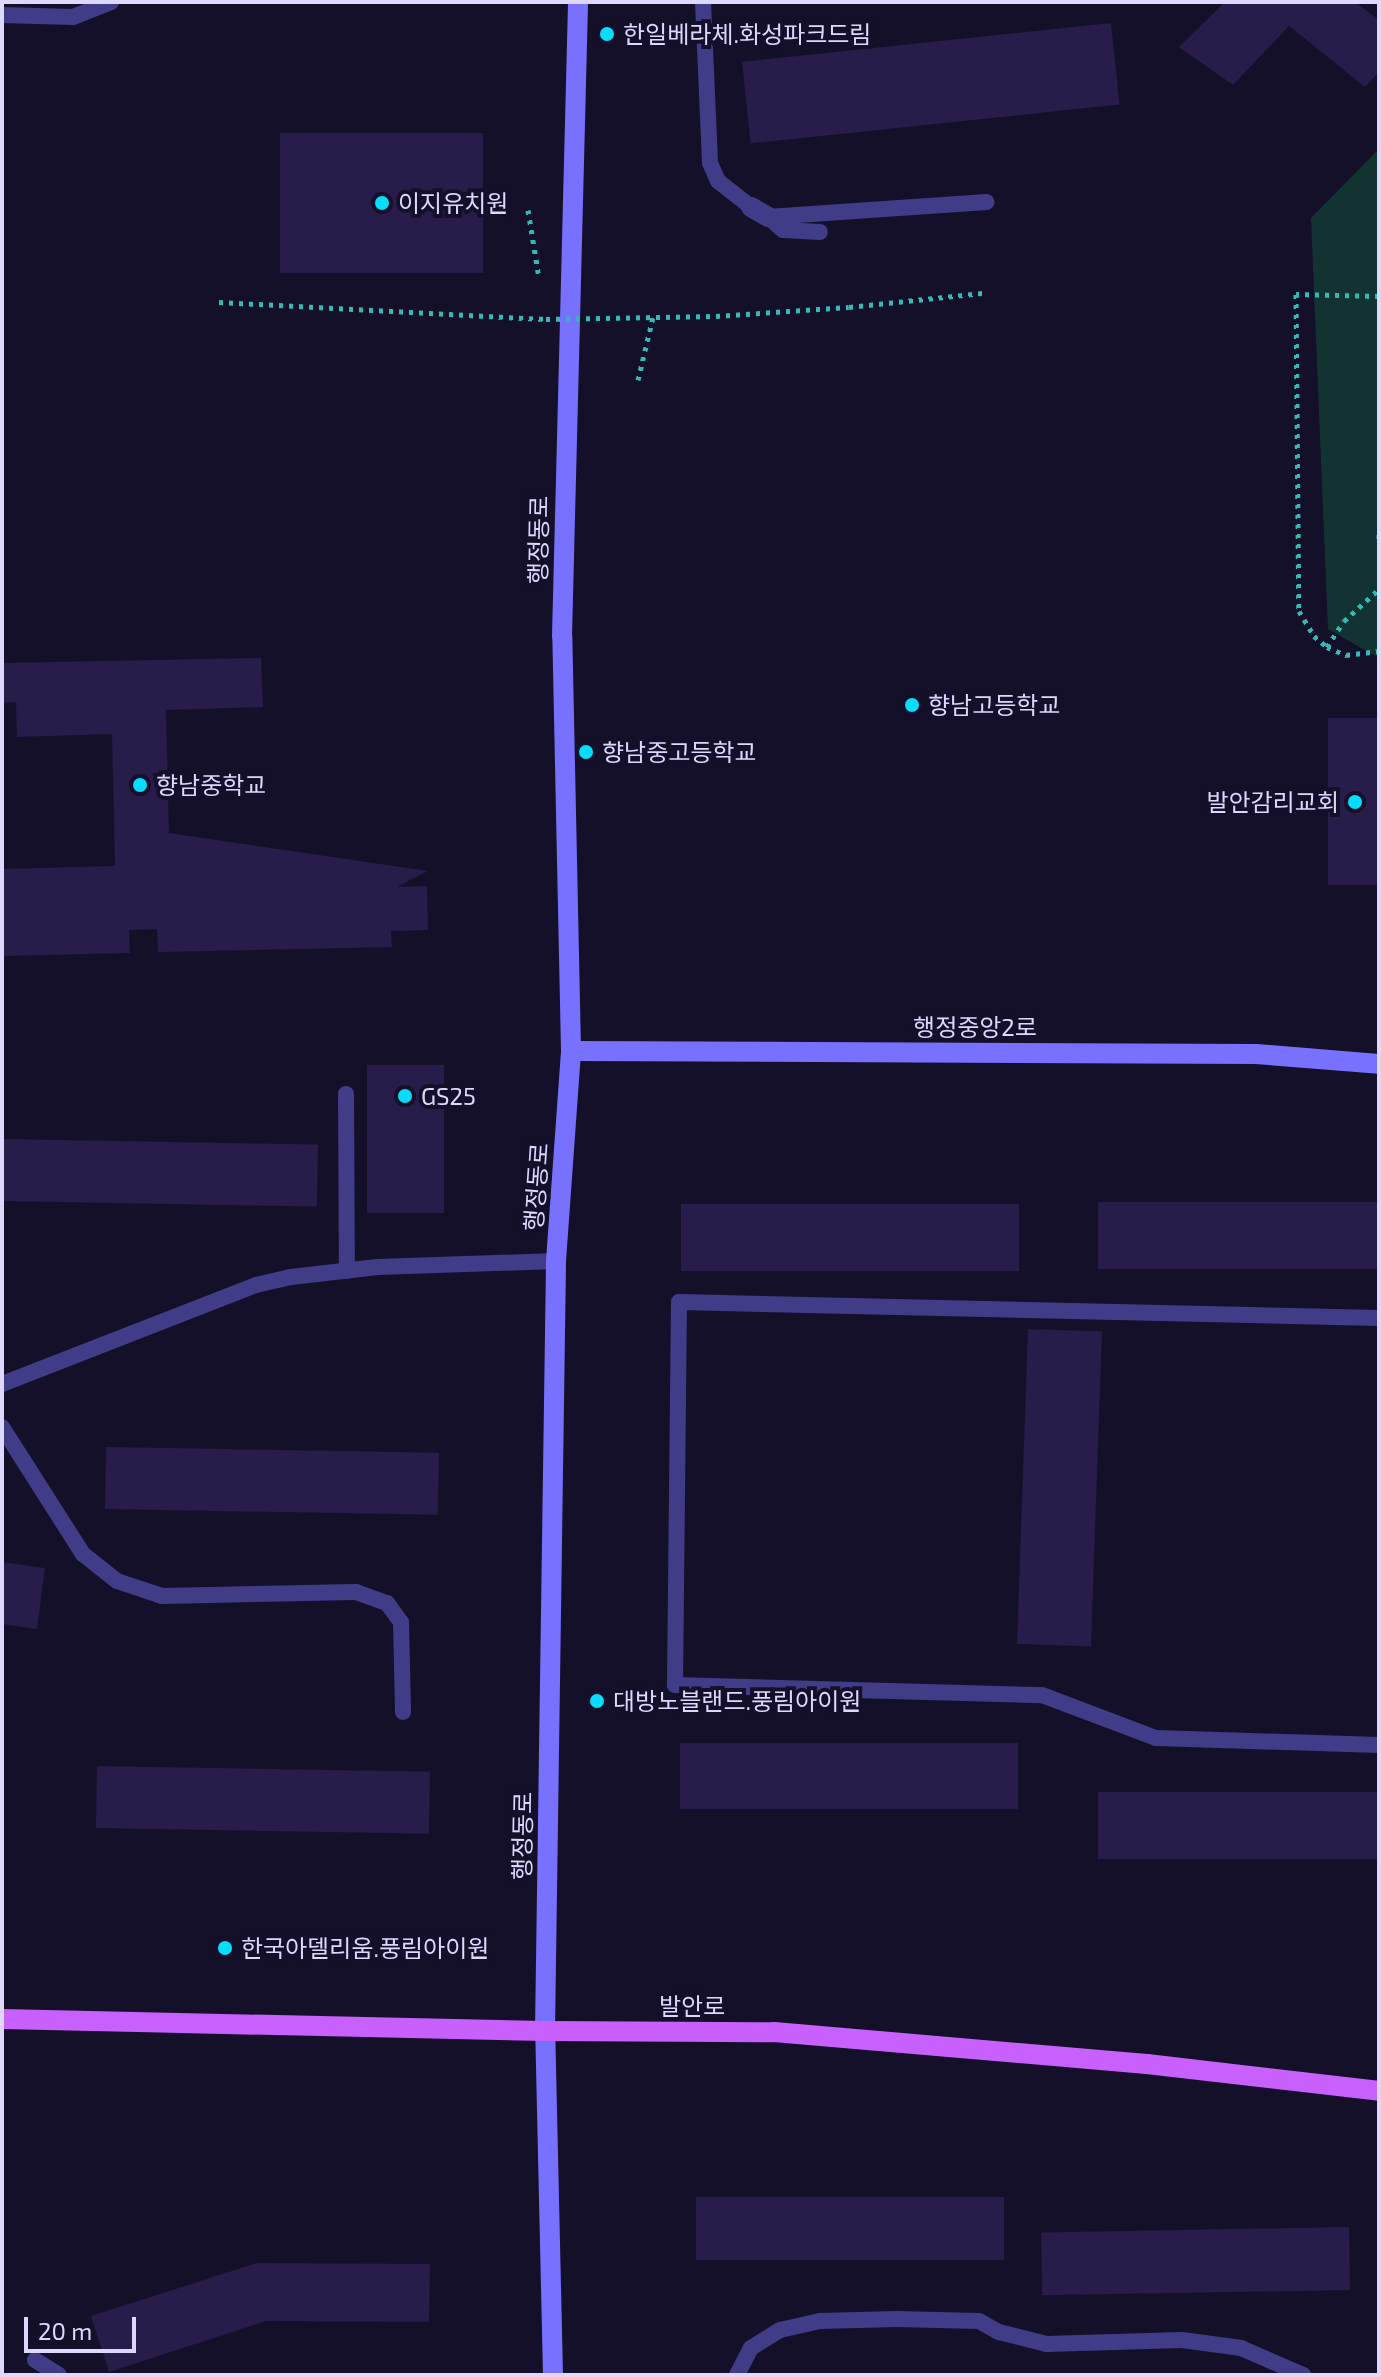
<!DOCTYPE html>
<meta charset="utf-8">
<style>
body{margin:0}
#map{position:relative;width:1381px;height:2377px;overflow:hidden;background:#151029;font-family:"Exo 2","Noto Sans KR",sans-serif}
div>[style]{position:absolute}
.green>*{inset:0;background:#133333}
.building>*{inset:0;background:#271c4a;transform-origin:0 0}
.path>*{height:5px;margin-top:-2.5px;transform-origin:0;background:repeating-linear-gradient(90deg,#31bab6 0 4px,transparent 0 10px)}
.lane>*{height:16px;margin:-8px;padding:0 8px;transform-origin:8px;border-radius:8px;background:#413c87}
.street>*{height:20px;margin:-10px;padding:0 10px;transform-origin:10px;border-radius:10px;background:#413c87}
.secondary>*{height:20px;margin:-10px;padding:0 10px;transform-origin:10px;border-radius:10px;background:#7870fe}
.primary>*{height:20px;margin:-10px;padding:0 10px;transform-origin:10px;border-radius:10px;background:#c860fe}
.path-bridge>*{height:5px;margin-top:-2.5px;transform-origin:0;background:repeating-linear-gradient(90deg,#31bab6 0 4px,transparent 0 10px)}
.dots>*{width:22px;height:22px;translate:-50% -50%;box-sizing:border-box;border:4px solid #151029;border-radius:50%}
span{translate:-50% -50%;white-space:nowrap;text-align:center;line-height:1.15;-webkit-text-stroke:8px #151029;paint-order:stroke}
.poi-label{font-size:24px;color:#ded8ff}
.left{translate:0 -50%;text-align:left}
.right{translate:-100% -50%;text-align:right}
.street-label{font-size:24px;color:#ded8ff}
.frame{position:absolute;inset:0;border:4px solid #ded8ff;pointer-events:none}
.scale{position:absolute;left:24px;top:2317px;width:112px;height:36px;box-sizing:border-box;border:4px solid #ded8ff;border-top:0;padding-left:10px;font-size:24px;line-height:28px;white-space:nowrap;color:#ded8ff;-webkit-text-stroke:6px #151029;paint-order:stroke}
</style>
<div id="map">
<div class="green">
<div style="clip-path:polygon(1379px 149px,1379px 658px,1328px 629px,1311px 218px)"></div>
</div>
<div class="building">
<div style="clip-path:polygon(1225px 2px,1355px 2px,1379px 20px,1379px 72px,1365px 87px,1289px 26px,1233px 85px,1179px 47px)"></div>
<div style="left:1111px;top:23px;width:82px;height:371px;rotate:84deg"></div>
<div style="left:280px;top:133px;width:203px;height:140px"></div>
<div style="clip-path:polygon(261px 658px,263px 707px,166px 710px,169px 833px,428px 871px,397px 887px,427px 886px,428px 930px,391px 931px,392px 947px,158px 952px,157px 929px,129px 930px,130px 953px,2px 956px,2px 869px,115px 866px,112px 734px,17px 737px,16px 702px,2px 703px,2px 663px)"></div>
<div style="left:1379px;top:718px;width:167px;height:51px;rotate:90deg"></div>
<div style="left:367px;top:1065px;width:77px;height:148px"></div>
<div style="left:2px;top:1139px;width:316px;height:62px;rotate:1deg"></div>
<div style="left:1379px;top:1202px;width:67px;height:281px;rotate:90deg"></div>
<div style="left:1019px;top:1204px;width:67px;height:338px;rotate:90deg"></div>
<div style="left:1028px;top:1329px;width:74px;height:315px;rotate:2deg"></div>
<div style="left:106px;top:1447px;width:333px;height:62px;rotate:1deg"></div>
<div style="clip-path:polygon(2px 1562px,45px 1568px,37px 1629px,2px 1624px)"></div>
<div style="left:1018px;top:1743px;width:66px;height:338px;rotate:90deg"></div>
<div style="left:97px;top:1766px;width:333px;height:62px;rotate:1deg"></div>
<div style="left:1379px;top:1792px;width:67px;height:281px;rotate:90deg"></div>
<div style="left:1004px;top:2197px;width:63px;height:308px;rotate:90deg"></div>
<div style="left:1349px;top:2227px;width:63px;height:308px;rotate:89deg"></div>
<div style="clip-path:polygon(257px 2263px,430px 2264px,429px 2322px,266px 2321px,109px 2372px,91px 2316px)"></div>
</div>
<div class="path">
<div style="left:528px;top:210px;width:69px;rotate:80.8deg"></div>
<div style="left:1379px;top:296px;width:83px;rotate:-178.6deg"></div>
<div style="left:1296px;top:294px;width:317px;rotate:89.5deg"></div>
<div style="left:1299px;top:611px;width:29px;rotate:59deg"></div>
<div style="left:1314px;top:636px;width:17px;rotate:40deg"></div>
<div style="left:1327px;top:647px;width:31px;rotate:-57deg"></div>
<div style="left:1344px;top:621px;width:47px;rotate:-42.4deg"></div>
<div style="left:638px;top:380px;width:65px;rotate:-76.6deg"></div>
<div style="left:1379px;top:534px;width:5px;rotate:90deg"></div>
<div style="left:1327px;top:647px;width:21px;rotate:23deg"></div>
<div style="left:1346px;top:655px;width:33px;rotate:-7deg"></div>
</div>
<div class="lane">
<div style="left:703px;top:2px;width:161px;rotate:87.5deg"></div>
<div style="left:710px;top:163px;width:20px;rotate:66deg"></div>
<div style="left:718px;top:181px;width:42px;rotate:38.2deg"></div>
<div style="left:2px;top:15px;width:71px;rotate:1.6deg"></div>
<div style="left:73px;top:17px;width:41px;rotate:-21.5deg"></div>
<div style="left:768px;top:217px;width:219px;rotate:-3.9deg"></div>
<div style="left:768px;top:217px;width:20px;rotate:41deg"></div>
<div style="left:783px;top:230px;width:37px;rotate:3deg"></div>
<div style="left:346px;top:1094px;width:177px;rotate:89.7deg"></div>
<div style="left:1379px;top:1318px;width:700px;rotate:-178.69deg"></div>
<div style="left:679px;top:1302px;width:383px;rotate:90.6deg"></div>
<div style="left:675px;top:1685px;width:367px;rotate:1.6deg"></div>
<div style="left:1042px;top:1695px;width:122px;rotate:20.7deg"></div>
<div style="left:1156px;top:1738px;width:223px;rotate:1.8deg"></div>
<div style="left:2px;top:1384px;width:273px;rotate:-21.3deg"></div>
<div style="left:256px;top:1285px;width:36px;rotate:-13deg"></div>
<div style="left:291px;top:1277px;width:87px;rotate:-6.6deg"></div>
<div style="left:377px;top:1267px;width:179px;rotate:-1.9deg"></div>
<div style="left:2px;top:1427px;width:151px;rotate:57.5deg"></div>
<div style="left:83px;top:1554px;width:43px;rotate:38.5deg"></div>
<div style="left:117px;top:1581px;width:47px;rotate:18.4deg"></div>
<div style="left:162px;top:1596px;width:194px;rotate:-1.2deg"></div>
<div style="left:356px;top:1592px;width:33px;rotate:20deg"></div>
<div style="left:387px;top:1603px;width:24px;rotate:54deg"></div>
<div style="left:401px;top:1622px;width:90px;rotate:88.7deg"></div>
<div style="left:35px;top:2360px;width:28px;rotate:32deg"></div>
<div style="left:737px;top:2375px;width:30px;rotate:-63deg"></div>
<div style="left:751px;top:2348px;width:34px;rotate:-32deg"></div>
<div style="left:780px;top:2330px;width:41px;rotate:-12.7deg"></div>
<div style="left:820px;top:2321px;width:77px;rotate:-1.5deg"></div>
<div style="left:897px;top:2319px;width:82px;rotate:1.4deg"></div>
<div style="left:979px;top:2321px;width:23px;rotate:29deg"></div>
<div style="left:999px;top:2332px;width:49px;rotate:14.3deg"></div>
<div style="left:1046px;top:2344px;width:136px;rotate:-1.7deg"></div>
<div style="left:1182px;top:2340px;width:60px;rotate:7.7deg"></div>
<div style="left:1241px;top:2348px;width:68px;rotate:23.5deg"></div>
</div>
<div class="street">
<div style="left:751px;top:207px;width:20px;rotate:30deg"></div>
</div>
<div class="secondary">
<div style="left:571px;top:1051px;width:685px;rotate:0.25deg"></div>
<div style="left:1256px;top:1054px;width:123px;rotate:4.6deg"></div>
<div style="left:553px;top:2375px;width:344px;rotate:-91.3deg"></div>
<div style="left:545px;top:2031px;width:770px;rotate:-89.18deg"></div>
<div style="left:556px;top:1261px;width:211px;rotate:-85.9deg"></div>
<div style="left:571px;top:1051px;width:415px;rotate:-91.2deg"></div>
<div style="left:562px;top:636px;width:634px;rotate:-88.55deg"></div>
</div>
<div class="primary">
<div style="left:2px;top:2019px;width:543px;rotate:1.27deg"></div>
<div style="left:545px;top:2031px;width:229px;rotate:0.3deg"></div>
<div style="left:774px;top:2032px;width:374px;rotate:4.9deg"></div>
<div style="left:1147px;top:2064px;width:234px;rotate:6.6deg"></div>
</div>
<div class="path-bridge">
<div style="left:219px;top:302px;width:327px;rotate:3deg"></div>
<div style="left:546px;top:319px;width:170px;rotate:-1deg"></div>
<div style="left:716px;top:316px;width:133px;rotate:-3.9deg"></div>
<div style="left:849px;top:307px;width:134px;rotate:-6deg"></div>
</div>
<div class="dots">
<div style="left:607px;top:34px;background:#06ddfd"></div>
<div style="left:382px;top:203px;background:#06ddfd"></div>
<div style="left:912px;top:705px;background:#06ddfd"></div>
<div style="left:586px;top:752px;background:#06ddfd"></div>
<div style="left:140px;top:785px;background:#06ddfd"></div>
<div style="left:1355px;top:802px;background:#06ddfd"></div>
<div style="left:405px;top:1096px;background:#06ddfd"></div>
<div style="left:597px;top:1701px;background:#06ddfd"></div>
<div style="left:225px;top:1948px;background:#06ddfd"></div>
</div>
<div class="poi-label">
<span class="left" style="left:623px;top:34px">한일베라체.화성파크드림</span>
<span class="left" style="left:398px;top:203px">이지유치원</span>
<span class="left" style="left:928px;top:705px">향남고등학교</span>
<span class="left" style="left:602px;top:752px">향남중고등학교</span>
<span class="left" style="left:156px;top:785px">향남중학교</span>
<span class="right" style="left:1339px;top:802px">발안감리교회</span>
<span class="left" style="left:421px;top:1096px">GS25</span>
<span class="left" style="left:613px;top:1701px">대방노블랜드.풍림아이원</span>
<span class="left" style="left:241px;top:1948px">한국아델리움.풍림아이원</span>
</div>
<div class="street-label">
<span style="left:538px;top:540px;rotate:-89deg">행정동로</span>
<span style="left:975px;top:1027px">행정중앙2로</span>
<span style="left:536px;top:1187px;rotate:-86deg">행정동로</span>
<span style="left:522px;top:1836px;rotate:-89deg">행정동로</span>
<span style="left:692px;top:2006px">발안로</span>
</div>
<div class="frame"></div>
<div class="scale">20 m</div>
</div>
